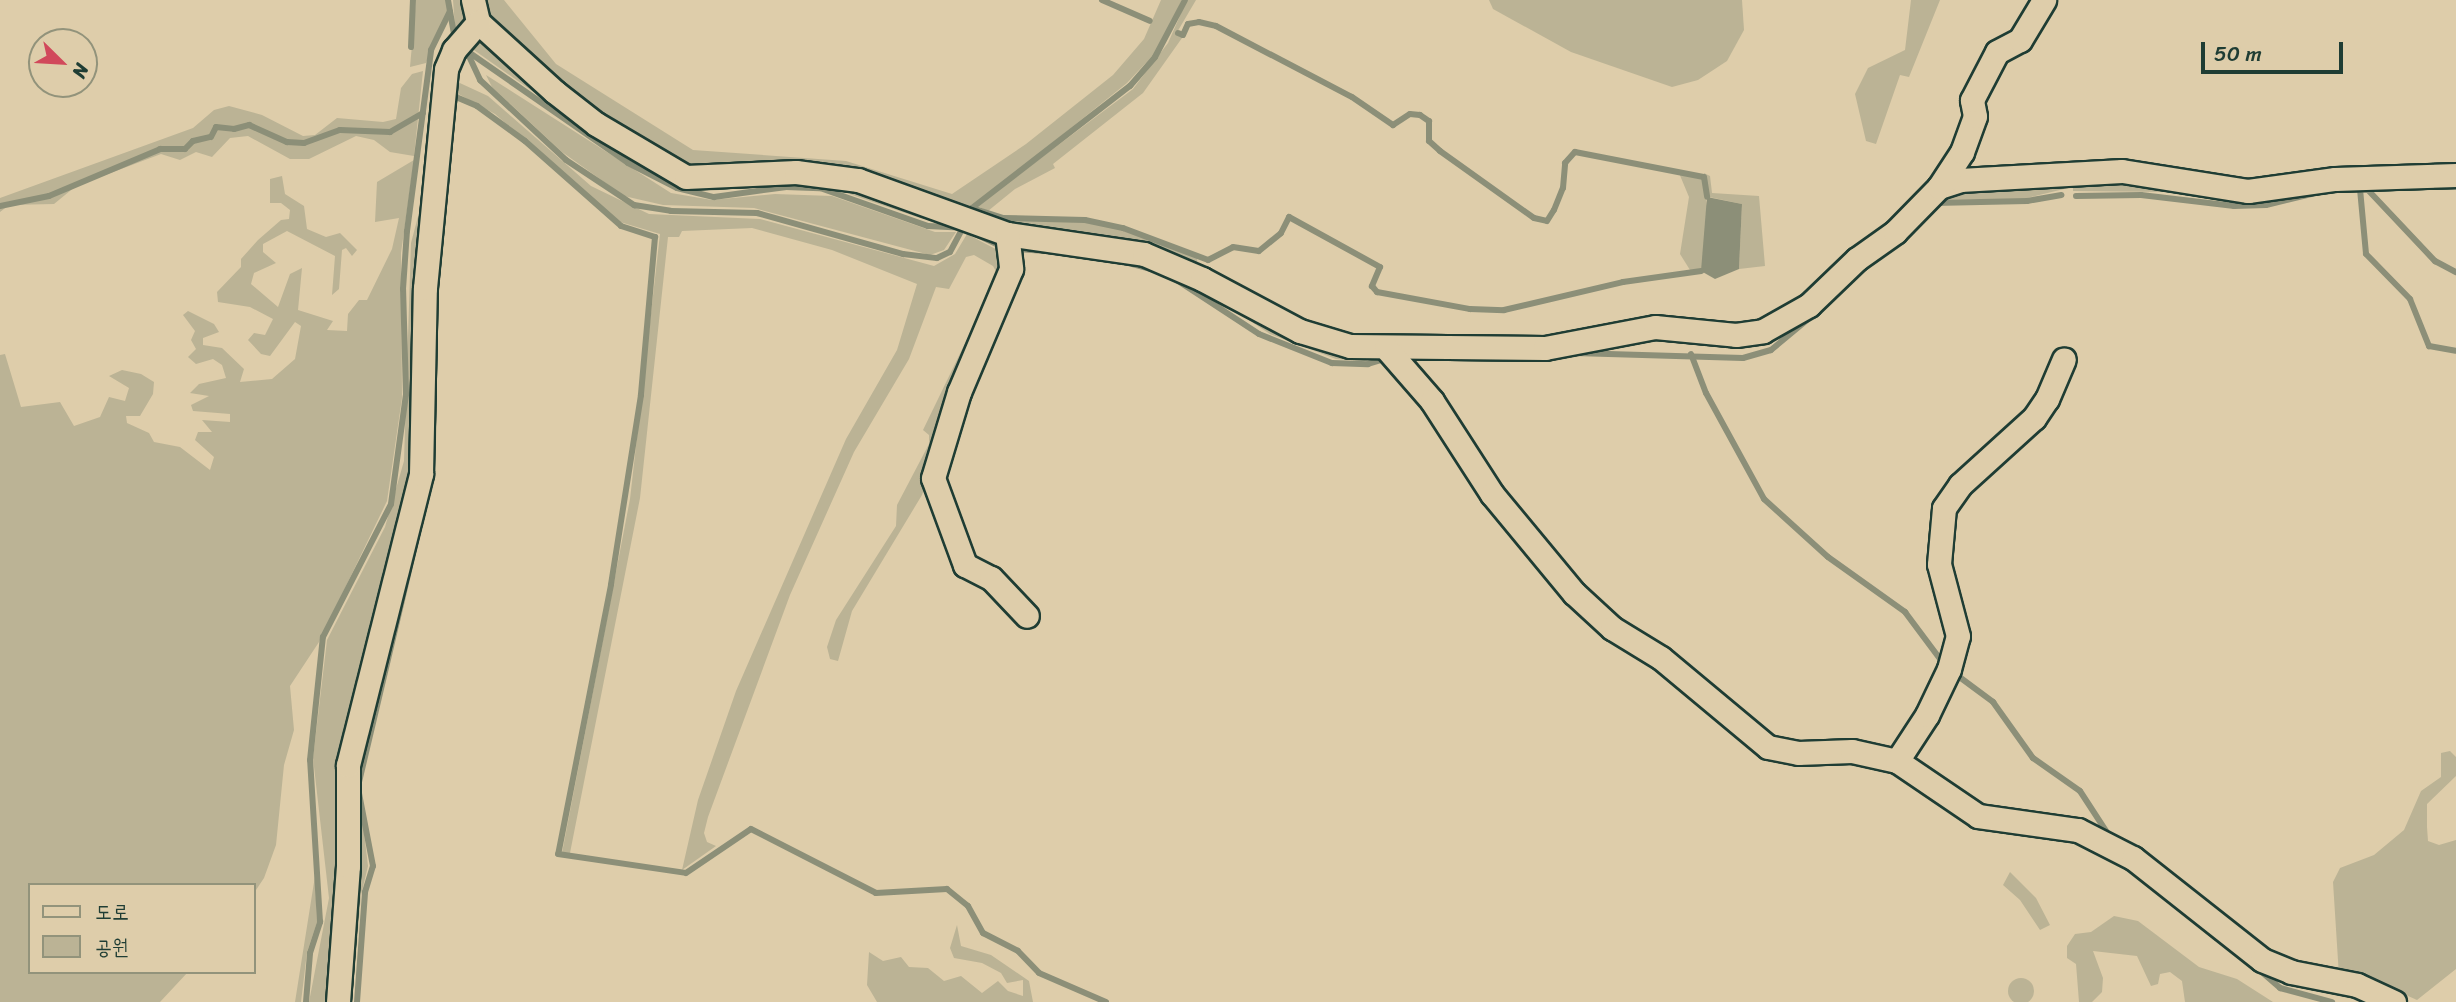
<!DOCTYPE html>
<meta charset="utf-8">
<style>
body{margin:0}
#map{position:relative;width:2456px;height:1002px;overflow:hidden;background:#decdaa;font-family:Sriracha,"Poor Story",sans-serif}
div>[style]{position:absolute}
.green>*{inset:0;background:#bbb395}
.round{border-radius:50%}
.water>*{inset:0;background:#8c8f78}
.stream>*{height:6px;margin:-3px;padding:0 3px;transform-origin:3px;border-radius:3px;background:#8c8f78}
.roads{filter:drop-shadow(2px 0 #1f3d34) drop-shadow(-2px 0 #1f3d34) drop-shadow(0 2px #1f3d34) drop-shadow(0 -2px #1f3d34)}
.street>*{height:23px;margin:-11.5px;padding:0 11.5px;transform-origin:11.5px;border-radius:11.5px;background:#decdaa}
span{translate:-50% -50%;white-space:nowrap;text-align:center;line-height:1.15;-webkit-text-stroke:5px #decdaa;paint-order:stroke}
.legend{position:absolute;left:28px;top:883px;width:228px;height:91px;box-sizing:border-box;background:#decdaa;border:2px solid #92937b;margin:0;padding:9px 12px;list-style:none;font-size:21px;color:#1f3d34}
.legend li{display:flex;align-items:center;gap:14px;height:35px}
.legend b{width:35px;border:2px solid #92937b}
.north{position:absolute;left:28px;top:28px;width:70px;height:70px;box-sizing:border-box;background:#decdaa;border:2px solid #92937b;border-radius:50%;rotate:114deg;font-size:19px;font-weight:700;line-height:28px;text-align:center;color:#1f3d34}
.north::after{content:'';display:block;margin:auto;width:24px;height:32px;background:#d1495b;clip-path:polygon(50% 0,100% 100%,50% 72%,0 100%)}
.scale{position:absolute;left:2201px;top:42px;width:142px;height:32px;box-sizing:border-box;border:4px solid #1f3d34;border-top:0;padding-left:9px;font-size:21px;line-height:24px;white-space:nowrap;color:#1f3d34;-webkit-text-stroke:5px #decdaa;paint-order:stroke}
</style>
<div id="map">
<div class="green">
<div style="clip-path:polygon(416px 0,446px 0,448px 12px,426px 63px,410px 67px)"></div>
<div style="clip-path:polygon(453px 0,468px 0,466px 21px,448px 54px,421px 421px,341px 845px,334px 1002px,309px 1002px,329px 898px,313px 758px,327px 640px,385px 527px,404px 461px,411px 243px,420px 209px,433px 86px,443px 48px,455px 28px)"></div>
<div style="clip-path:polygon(480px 0,504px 0,556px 64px,693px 150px,846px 161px,952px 194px,1026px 144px,1113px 75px,1144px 39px,1161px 0,1182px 0,1156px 52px,1127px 83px,966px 212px,920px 194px,686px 169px,602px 122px,490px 21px)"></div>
<div style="clip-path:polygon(1187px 0,1196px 0,1176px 34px,1182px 38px,1143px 93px,1053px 164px,1055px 168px,1015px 189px,988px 211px,977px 206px,1133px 89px,1168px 43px)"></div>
<div style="clip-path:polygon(1489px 0,1742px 0,1744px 30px,1727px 61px,1698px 80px,1672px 87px,1571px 52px,1493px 9px)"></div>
<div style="clip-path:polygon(1911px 0,1940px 0,1909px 77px,1900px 75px,1876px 144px,1866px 141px,1855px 94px,1868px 68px,1905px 50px)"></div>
<div style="clip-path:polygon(477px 36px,648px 164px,834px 181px,964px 227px,920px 218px,826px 186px,804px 183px,708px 191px,676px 185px,630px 160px,464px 43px)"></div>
<div style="clip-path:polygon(423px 71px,414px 156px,390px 152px,374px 140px,356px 136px,309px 159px,290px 159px,248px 136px,230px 138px,212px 157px,196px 152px,180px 160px,161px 154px,76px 186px,54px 204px,9px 205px,0 212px,0 198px,193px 128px,214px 110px,229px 106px,262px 115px,303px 136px,315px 135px,337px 118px,383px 122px,396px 119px,401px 88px,412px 74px)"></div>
<div style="clip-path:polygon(486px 75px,671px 193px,712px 200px,775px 194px,832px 196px,935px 232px,956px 232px,944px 250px,930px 255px,754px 208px,663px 205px,624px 196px,562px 152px,492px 87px)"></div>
<div style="clip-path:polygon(449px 78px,488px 96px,591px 186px,649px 214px,760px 219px,934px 266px,955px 254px,967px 234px,1007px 255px,922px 495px,852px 611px,838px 661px,830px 659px,827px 647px,836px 620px,896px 526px,897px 505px,929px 444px,929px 435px,923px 430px,998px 275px,993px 266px,974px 255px,966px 257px,949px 289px,936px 287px,909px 359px,854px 452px,790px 595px,708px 817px,704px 833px,707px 842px,716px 846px,682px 870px,698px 800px,736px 691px,846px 439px,897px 350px,917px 284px,832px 250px,752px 228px,682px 231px,679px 237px,668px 237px,640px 498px,570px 853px,562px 853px,630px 499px,660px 234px,620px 222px,495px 114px,453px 91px,431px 297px,424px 502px,357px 774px,368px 866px,361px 895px,352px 1002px,344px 1002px,350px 793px,402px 574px)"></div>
<div style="clip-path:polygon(414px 160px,401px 253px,402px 398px,387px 501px,319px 642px,290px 686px,294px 730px,284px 765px,276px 845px,264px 878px,254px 893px,254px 885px,30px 885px,30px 972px,188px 972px,160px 1002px,0 1002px,0 355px,5px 354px,21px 407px,60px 402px,74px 426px,100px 417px,109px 397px,125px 401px,129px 388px,109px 376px,122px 370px,141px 374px,154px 382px,153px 394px,140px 416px,126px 416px,127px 423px,149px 433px,154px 442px,180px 447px,210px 470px,214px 457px,195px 440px,198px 432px,212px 432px,202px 420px,230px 422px,230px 414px,193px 411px,191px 405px,209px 396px,190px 393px,199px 384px,226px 378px,222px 365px,213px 359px,196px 364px,188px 357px,196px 349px,191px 340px,195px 331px,183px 315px,188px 311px,214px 324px,219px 332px,203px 338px,203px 345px,222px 348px,244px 369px,240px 382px,272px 379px,295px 359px,301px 326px,295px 322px,270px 356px,261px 354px,248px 340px,254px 333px,265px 335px,273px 319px,250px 307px,218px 302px,217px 292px,241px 267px,241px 259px,258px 240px,281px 220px,289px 219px,290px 210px,281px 203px,270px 203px,270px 179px,282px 176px,285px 194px,304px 206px,307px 229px,326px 237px,340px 233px,357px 250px,352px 256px,346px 248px,342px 250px,339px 289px,332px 295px,335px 256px,287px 231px,263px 244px,263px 252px,276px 263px,254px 273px,251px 284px,278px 307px,290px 274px,302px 268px,298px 310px,333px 321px,327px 330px,347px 331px,348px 314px,359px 300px,367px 300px,392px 249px,399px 218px,375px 222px,377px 182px)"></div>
<div style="clip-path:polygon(1679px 173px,1702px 179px,1709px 217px,1702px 269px,1690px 270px,1680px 254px,1689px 197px)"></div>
<div style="clip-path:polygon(1704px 173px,1710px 176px,1712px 193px,1759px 196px,1765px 266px,1739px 269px,1742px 204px,1709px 197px)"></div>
<div style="clip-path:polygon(2065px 178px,2064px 189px,2023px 199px,1933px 200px,1945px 191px)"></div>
<div style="clip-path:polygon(2073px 180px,2337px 186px,2260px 203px,2165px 192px,2073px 191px)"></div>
<div style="clip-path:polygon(988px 216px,1084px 222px,1122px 230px,1197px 258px,1198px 269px,1123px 239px,1018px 228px)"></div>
<div style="clip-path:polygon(1011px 238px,1133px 254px,1200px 282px,1324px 345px,1343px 350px,1385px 350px,1387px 355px,1364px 361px,1336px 359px,1270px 334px,1191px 282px,1139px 261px,1105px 253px,1012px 245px)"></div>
<div style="clip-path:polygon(2450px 751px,2456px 757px,2456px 776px,2427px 804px,2427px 827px,2428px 841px,2439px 845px,2456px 840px,2456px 969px,2417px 1000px,2377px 982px,2339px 976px,2333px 882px,2340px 868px,2374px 855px,2404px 830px,2421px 791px,2441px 777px,2441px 753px)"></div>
<div style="clip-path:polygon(2010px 872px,2036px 898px,2050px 925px,2040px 930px,2020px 900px,2003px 885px)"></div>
<div style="clip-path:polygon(315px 876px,317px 922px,307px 952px,301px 1002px,295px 1002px)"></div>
<div style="clip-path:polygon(2114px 916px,2138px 921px,2199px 967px,2237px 979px,2273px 1002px,2185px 1002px,2182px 981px,2170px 972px,2160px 974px,2158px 984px,2151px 986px,2137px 956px,2093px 951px,2103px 978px,2102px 992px,2092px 1002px,2079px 1002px,2076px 964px,2067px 958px,2067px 946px,2075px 934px,2091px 932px)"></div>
<div style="clip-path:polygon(957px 925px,961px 946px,991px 955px,1029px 981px,1033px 1002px,877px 1002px,867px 985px,869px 952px,883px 961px,901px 957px,909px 967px,928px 968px,944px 981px,961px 976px,982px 993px,998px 981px,1008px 991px,1023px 996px,1023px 980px,1007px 983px,1001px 973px,982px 963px,954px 958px,950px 948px)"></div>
<div class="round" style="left:2008px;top:978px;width:26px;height:26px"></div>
</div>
<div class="water">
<div style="clip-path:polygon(1707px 197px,1742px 204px,1739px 269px,1715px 279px,1701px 271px)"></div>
</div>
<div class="stream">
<div style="left:448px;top:0;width:35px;rotate:80deg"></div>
<div style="left:1102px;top:0;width:52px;rotate:23.6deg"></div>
<div style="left:1178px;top:33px;width:5px;rotate:22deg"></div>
<div style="left:1183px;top:35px;width:12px;rotate:-66deg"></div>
<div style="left:1188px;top:24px;width:11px;rotate:-10deg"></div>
<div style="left:1199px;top:22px;width:17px;rotate:13deg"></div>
<div style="left:1216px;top:26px;width:153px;rotate:27.6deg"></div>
<div style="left:1352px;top:97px;width:50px;rotate:34.3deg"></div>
<div style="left:1393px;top:125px;width:20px;rotate:-33deg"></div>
<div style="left:1410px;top:114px;width:10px;rotate:6deg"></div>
<div style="left:1420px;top:115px;width:11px;rotate:34deg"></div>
<div style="left:1429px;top:121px;width:20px;rotate:90deg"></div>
<div style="left:1429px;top:141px;width:15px;rotate:42deg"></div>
<div style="left:1440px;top:151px;width:115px;rotate:35.5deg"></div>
<div style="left:1534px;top:218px;width:13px;rotate:13deg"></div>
<div style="left:1547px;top:221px;width:13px;rotate:-58deg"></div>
<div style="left:1554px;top:210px;width:24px;rotate:-68deg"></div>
<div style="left:1563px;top:188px;width:25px;rotate:-85deg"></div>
<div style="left:1565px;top:163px;width:15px;rotate:-48deg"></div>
<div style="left:1575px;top:152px;width:131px;rotate:11deg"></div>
<div style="left:1704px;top:177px;width:20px;rotate:81deg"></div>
<div style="left:411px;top:47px;width:47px;rotate:-87.6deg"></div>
<div style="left:467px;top:51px;width:196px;rotate:34.8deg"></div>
<div style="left:628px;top:163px;width:55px;rotate:27deg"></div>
<div style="left:677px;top:188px;width:38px;rotate:14deg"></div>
<div style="left:714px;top:197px;width:73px;rotate:-7.9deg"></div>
<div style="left:786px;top:187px;width:34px;rotate:2deg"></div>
<div style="left:820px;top:188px;width:114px;rotate:19.4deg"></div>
<div style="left:928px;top:226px;width:35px;rotate:3deg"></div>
<div style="left:468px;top:54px;width:29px;rotate:65deg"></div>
<div style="left:480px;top:80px;width:117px;rotate:42.9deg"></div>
<div style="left:566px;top:160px;width:82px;rotate:33.5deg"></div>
<div style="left:634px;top:205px;width:37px;rotate:9deg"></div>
<div style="left:671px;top:211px;width:86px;rotate:1.3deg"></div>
<div style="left:757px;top:213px;width:152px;rotate:15.7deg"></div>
<div style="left:903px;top:254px;width:34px;rotate:7deg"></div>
<div style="left:937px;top:258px;width:14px;rotate:-25deg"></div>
<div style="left:950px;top:252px;width:27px;rotate:-62deg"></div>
<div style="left:452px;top:110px;width:14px;rotate:-73deg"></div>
<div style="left:456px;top:97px;width:23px;rotate:23deg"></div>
<div style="left:477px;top:106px;width:59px;rotate:36.1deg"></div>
<div style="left:525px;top:141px;width:128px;rotate:41.5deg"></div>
<div style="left:621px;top:226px;width:36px;rotate:18deg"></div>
<div style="left:655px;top:237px;width:159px;rotate:95.1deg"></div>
<div style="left:641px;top:395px;width:192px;rotate:99deg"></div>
<div style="left:611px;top:585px;width:274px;rotate:101.1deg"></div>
<div style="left:558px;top:854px;width:129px;rotate:8.4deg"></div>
<div style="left:686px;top:873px;width:78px;rotate:-34.1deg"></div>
<div style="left:751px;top:829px;width:140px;rotate:27.1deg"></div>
<div style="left:876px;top:893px;width:71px;rotate:-3.2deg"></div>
<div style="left:947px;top:889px;width:27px;rotate:39deg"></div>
<div style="left:968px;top:906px;width:31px;rotate:61deg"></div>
<div style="left:983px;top:933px;width:39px;rotate:27deg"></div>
<div style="left:1018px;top:951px;width:30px;rotate:46deg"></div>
<div style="left:1039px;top:973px;width:73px;rotate:23.4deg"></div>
<div style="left:2430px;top:187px;width:26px"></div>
<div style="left:2355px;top:189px;width:13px;rotate:4deg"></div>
<div style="left:2368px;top:190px;width:98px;rotate:46.7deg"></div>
<div style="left:2435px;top:261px;width:24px;rotate:28deg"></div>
<div style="left:2360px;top:189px;width:65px;rotate:84.7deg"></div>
<div style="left:2366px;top:254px;width:63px;rotate:45.6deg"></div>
<div style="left:2410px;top:299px;width:51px;rotate:68deg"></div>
<div style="left:2429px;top:346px;width:27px;rotate:10deg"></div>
<div style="left:2076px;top:196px;width:65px;rotate:-0.9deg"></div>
<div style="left:2141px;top:195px;width:94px;rotate:6.7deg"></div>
<div style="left:2234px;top:206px;width:32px;rotate:-2deg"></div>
<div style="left:2266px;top:205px;width:56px;rotate:-13.5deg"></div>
<div style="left:1934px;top:203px;width:93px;rotate:-1.2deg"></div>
<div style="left:2027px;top:201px;width:35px;rotate:-10deg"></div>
<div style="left:0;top:206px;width:50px;rotate:-11.5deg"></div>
<div style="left:49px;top:196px;width:121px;rotate:-22.9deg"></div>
<div style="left:160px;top:149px;width:25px"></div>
<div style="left:185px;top:149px;width:11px;rotate:-45deg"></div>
<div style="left:193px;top:141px;width:18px;rotate:-13deg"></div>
<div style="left:211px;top:137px;width:11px;rotate:-63deg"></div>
<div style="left:216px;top:127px;width:18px;rotate:6deg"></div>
<div style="left:234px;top:129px;width:16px;rotate:-15deg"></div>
<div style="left:249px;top:125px;width:42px;rotate:24.1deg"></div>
<div style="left:287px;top:142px;width:17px;rotate:3deg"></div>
<div style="left:304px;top:143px;width:38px;rotate:-20deg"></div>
<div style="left:340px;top:130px;width:50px;rotate:2.3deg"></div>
<div style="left:390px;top:132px;width:38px;rotate:-30deg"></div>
<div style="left:972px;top:208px;width:33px;rotate:18deg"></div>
<div style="left:1003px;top:218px;width:82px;rotate:1.4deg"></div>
<div style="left:1085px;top:220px;width:39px;rotate:12deg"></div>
<div style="left:1123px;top:228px;width:91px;rotate:20.6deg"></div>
<div style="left:1208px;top:260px;width:28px;rotate:-27deg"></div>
<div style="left:1233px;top:247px;width:26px;rotate:9deg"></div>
<div style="left:1259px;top:251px;width:28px;rotate:-39deg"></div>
<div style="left:1281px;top:233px;width:18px;rotate:-63deg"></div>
<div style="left:1289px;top:217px;width:104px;rotate:28.8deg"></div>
<div style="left:1380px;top:267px;width:21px;rotate:113deg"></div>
<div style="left:1372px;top:286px;width:8px;rotate:50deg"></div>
<div style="left:1377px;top:292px;width:95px;rotate:10.4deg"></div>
<div style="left:1470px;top:309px;width:34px;rotate:2deg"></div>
<div style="left:1504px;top:310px;width:122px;rotate:-13.2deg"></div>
<div style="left:1623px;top:282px;width:79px;rotate:-8deg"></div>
<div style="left:972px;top:208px;width:200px;rotate:-37.7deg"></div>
<div style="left:1130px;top:86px;width:38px;rotate:-49deg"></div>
<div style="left:1155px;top:57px;width:64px;rotate:-62.2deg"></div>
<div style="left:973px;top:233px;width:33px;rotate:25deg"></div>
<div style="left:1018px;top:249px;width:31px;rotate:4deg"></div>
<div style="left:1125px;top:262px;width:28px;rotate:15deg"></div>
<div style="left:1865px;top:266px;width:31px;rotate:-36deg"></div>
<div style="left:1172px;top:277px;width:104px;rotate:33.2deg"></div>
<div style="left:1259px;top:334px;width:79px;rotate:21.7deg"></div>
<div style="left:1332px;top:363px;width:36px;rotate:2deg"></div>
<div style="left:1368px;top:364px;width:21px;rotate:-17deg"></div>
<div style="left:1575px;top:353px;width:168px;rotate:1.7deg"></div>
<div style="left:1743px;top:358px;width:29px;rotate:-16deg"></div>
<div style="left:1771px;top:350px;width:61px;rotate:-39.7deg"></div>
<div style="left:1691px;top:354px;width:42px;rotate:69deg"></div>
<div style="left:1706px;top:393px;width:121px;rotate:61.3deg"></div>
<div style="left:1764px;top:499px;width:86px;rotate:42.2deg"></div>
<div style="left:1828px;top:557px;width:95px;rotate:35.5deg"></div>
<div style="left:1905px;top:612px;width:64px;rotate:53.3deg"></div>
<div style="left:1467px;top:358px;width:69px"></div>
<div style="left:433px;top:441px;width:45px;rotate:-88.7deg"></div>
<div style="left:1954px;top:673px;width:49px;rotate:36.6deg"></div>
<div style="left:1993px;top:702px;width:69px;rotate:54.5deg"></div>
<div style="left:2033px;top:758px;width:57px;rotate:35.1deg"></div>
<div style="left:2080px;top:791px;width:55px;rotate:56.9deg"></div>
<div style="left:359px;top:782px;width:296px;rotate:-76.7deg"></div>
<div style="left:2190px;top:916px;width:34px;rotate:40deg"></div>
<div style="left:2256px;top:967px;width:32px;rotate:41deg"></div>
<div style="left:2280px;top:988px;width:54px;rotate:15.1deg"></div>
<div style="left:306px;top:1002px;width:49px;rotate:-85.3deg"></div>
<div style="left:310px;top:953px;width:33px;rotate:-72deg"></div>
<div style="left:320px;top:922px;width:162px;rotate:-93.5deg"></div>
<div style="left:310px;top:760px;width:124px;rotate:-84deg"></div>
<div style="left:323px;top:637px;width:149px;rotate:-62.9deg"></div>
<div style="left:391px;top:504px;width:111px;rotate:-82.2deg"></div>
<div style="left:406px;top:394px;width:105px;rotate:-91.6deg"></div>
<div style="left:403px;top:289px;width:58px;rotate:-86.1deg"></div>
<div style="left:407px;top:231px;width:183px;rotate:-82.4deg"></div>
<div style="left:431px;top:50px;width:43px;rotate:-64deg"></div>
<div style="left:357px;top:1002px;width:110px;rotate:-85.8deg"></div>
<div style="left:365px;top:892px;width:27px;rotate:-73deg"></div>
<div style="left:373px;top:866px;width:74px;rotate:-100.9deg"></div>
</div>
<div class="roads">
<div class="street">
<div style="left:473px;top:0;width:23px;rotate:77deg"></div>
<div style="left:478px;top:22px;width:104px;rotate:42.3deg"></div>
<div style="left:555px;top:92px;width:52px;rotate:38deg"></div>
<div style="left:596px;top:124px;width:104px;rotate:30.5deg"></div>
<div style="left:686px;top:177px;width:110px;rotate:-2.6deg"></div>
<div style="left:796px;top:172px;width:63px;rotate:7.4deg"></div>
<div style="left:858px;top:180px;width:158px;rotate:19.9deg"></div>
<div style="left:1007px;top:234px;width:138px;rotate:8.3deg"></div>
<div style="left:1144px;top:254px;width:63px;rotate:23.3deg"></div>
<div style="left:1202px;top:279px;width:111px;rotate:28deg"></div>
<div style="left:1300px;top:331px;width:52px;rotate:16.7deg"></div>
<div style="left:1350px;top:346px;width:195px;rotate:0.6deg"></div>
<div style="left:1545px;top:348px;width:112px;rotate:-10.8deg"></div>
<div style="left:1655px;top:327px;width:81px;rotate:5.6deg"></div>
<div style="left:1736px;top:335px;width:27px;rotate:-8deg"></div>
<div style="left:1763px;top:331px;width:53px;rotate:-29.5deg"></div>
<div style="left:1809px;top:305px;width:66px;rotate:-43.8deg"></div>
<div style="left:1857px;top:259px;width:47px;rotate:-35.4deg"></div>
<div style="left:1895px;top:232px;width:63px;rotate:-45.6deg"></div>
<div style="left:1939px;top:187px;width:22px;rotate:-18deg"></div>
<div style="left:1960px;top:180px;width:162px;rotate:-3.2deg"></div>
<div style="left:2122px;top:171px;width:128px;rotate:9deg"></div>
<div style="left:2248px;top:191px;width:88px;rotate:-7.9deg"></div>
<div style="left:2335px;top:179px;width:121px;rotate:-1.9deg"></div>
<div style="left:1939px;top:187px;width:42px;rotate:-56.7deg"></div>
<div style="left:1962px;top:152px;width:38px;rotate:-70deg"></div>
<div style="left:1975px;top:116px;width:16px;rotate:-101deg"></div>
<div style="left:1972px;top:100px;width:54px;rotate:-62.5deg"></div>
<div style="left:1997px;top:52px;width:26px;rotate:-28deg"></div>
<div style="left:2020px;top:40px;width:47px;rotate:-59deg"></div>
<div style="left:1007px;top:234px;width:35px;rotate:83deg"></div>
<div style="left:1011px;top:269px;width:134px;rotate:112.9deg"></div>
<div style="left:959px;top:392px;width:90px;rotate:106.8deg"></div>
<div style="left:933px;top:478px;width:93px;rotate:69.8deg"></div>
<div style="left:965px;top:565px;width:29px;rotate:27deg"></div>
<div style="left:991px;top:578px;width:52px;rotate:46.5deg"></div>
<div style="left:1386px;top:348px;width:70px;rotate:49deg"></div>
<div style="left:1432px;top:401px;width:111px;rotate:57.2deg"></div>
<div style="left:1492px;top:494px;width:129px;rotate:50.4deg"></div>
<div style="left:1574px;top:593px;width:52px;rotate:42.6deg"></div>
<div style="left:1612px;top:628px;width:57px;rotate:31.5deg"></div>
<div style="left:1661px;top:658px;width:139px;rotate:39.8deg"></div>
<div style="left:1768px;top:747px;width:31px;rotate:11deg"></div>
<div style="left:1798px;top:753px;width:54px;rotate:-2.1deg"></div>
<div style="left:1852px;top:751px;width:46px;rotate:12.5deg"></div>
<div style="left:1897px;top:761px;width:98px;rotate:34.2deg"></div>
<div style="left:1978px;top:816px;width:101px;rotate:8deg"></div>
<div style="left:2078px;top:830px;width:62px;rotate:27deg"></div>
<div style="left:2133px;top:858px;width:164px;rotate:38.3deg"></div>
<div style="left:2262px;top:960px;width:31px;rotate:22deg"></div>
<div style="left:2291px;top:972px;width:67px;rotate:11.1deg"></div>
<div style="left:2357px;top:985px;width:41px;rotate:24.7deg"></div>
<div style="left:1897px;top:761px;width:55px;rotate:-56.9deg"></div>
<div style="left:1927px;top:715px;width:51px;rotate:-64.4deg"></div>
<div style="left:1949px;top:669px;width:34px;rotate:-75deg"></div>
<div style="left:1958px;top:636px;width:74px;rotate:-104.8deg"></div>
<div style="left:1939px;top:564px;width:56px;rotate:-84.9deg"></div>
<div style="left:1944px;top:508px;width:28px;rotate:-55deg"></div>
<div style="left:1960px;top:485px;width:100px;rotate:-42.2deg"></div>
<div style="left:2034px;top:418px;width:23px;rotate:-56deg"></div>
<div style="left:2047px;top:399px;width:43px;rotate:-67deg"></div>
<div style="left:338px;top:1002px;width:136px;rotate:-85.8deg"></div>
<div style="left:348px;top:866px;width:101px;rotate:-90deg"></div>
<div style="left:348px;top:765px;width:300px;rotate:-75.9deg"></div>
<div style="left:421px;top:474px;width:186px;rotate:-88.8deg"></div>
<div style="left:425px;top:288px;width:220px;rotate:-84.5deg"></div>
<div style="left:446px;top:69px;width:21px;rotate:-67deg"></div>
<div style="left:454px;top:50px;width:37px;rotate:-49deg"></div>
</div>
</div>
<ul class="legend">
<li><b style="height:9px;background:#decdaa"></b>도로</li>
<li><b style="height:19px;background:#bbb395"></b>공원</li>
</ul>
<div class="north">N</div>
<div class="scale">50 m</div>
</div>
